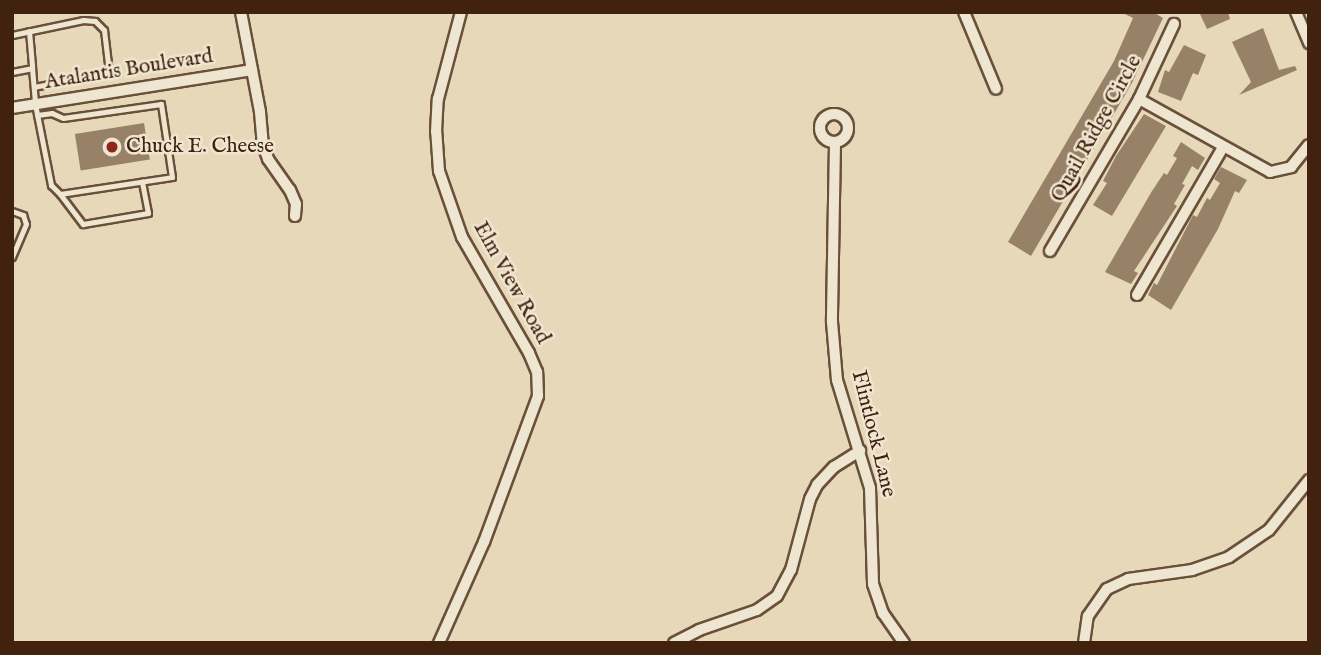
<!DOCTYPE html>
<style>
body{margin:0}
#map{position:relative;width:1321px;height:655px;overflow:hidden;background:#e7d8ba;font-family:"IM FELL English",serif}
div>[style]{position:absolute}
.building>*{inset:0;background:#978167;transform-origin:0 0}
.roads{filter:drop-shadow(2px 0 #6a5039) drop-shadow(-2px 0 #6a5039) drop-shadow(0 2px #6a5039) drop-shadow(0 -2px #6a5039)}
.lane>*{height:5px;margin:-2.5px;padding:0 2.5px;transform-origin:2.5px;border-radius:2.5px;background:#efe6d2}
.street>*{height:10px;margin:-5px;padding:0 5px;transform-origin:5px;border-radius:5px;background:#efe6d2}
.street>.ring{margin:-5px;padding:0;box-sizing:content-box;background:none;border:10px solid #efe6d2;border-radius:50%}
.dots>*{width:19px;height:19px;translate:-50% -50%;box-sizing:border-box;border:4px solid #efe6d2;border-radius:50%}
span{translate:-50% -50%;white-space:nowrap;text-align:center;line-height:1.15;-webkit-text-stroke:5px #efe6d2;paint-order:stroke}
.street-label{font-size:21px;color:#41220e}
.poi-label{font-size:21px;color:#41220e}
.left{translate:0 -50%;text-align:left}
.frame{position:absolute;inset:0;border:14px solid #41220e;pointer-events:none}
</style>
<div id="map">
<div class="building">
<div style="clip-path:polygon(1121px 12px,1153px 12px,1163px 18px,1132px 83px,1031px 256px,1008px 242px,1114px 61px,1133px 18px)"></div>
<div style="clip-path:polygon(1199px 12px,1228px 12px,1230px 19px,1207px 29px)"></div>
<div style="clip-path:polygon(1263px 28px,1279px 70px,1295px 66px,1297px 70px,1239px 95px,1251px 82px,1232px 42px)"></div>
<div style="clip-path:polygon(1184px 45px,1206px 55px,1198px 75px,1193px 73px,1181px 101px,1158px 92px,1165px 70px,1169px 72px)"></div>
<div style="clip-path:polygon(1144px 114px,1166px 126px,1112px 216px,1093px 205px,1107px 183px,1103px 181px,1116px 156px)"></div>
<div style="left:144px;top:123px;width:37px;height:70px;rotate:81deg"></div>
<div style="clip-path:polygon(1181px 142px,1205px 158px,1198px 170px,1192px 166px,1182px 184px,1185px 185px,1174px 204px,1177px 206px,1134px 271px,1138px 273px,1131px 284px,1105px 272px,1152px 191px,1164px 173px,1167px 175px,1177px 158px,1173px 156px)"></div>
<div style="clip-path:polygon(1221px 167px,1247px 180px,1239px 193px,1235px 191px,1218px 229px,1171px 310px,1148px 295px,1154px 283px,1157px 285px,1193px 215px,1197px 217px,1207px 198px,1210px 200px,1220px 183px,1214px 179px)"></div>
</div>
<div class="roads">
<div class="lane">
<div style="left:29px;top:31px;width:37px;rotate:85deg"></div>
<div style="left:12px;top:35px;width:73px;rotate:-11.9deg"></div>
<div style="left:83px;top:20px;width:12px;rotate:5deg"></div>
<div style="left:95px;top:21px;width:13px;rotate:45deg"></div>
<div style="left:104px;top:30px;width:42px;rotate:83.2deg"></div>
<div style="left:109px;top:72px;width:76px;rotate:168.7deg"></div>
<div style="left:12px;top:72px;width:20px;rotate:-11deg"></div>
<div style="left:32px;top:68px;width:36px;rotate:85deg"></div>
<div style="left:35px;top:104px;width:83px;rotate:78.8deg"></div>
<div style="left:51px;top:185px;width:13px;rotate:45deg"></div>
<div style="left:60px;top:194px;width:113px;rotate:-8.6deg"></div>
<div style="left:172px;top:177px;width:74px;rotate:-98.6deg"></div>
<div style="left:161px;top:104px;width:99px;rotate:171.9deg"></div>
<div style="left:63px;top:118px;width:12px;rotate:-156deg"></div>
<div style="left:52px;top:113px;width:15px;rotate:172deg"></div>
<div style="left:60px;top:194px;width:38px;rotate:53deg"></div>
<div style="left:83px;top:224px;width:66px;rotate:-9.6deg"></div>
<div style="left:148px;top:213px;width:32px;rotate:-101deg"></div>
<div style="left:12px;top:211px;width:12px;rotate:20deg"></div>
<div style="left:23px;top:215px;width:9px;rotate:72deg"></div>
<div style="left:26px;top:224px;width:36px;rotate:113deg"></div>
</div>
<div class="street">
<div style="left:241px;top:12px;width:102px;rotate:79.2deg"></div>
<div style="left:260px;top:112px;width:33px;rotate:85deg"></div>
<div style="left:263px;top:145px;width:15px;rotate:70deg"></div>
<div style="left:268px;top:159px;width:38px;rotate:55deg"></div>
<div style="left:290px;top:190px;width:15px;rotate:67deg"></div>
<div style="left:296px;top:204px;width:12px;rotate:95deg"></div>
<div style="left:964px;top:12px;width:83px;rotate:67.4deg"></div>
<div style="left:1296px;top:12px;width:34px;rotate:67deg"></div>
<div style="left:1139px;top:99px;width:150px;rotate:29.1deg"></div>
<div style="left:1270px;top:172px;width:22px;rotate:-13deg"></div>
<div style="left:1291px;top:167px;width:28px;rotate:-51deg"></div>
<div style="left:12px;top:108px;width:243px;rotate:-9deg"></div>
<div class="ring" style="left:820px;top:114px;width:18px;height:18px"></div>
<div style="left:835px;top:143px;width:179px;rotate:91deg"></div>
<div style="left:832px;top:322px;width:58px;rotate:85.1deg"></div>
<div style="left:837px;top:380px;width:113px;rotate:73deg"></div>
<div style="left:870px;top:488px;width:96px;rotate:88.2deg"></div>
<div style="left:873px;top:584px;width:31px;rotate:71deg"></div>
<div style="left:883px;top:613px;width:37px;rotate:55deg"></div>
<div style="left:1050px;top:251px;width:176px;rotate:-59.6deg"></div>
<div style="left:1139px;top:99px;width:83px;rotate:-65deg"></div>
<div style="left:1137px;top:295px;width:171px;rotate:-59.8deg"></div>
<div style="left:439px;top:643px;width:111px;rotate:-66deg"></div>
<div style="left:484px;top:542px;width:156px;rotate:-69.7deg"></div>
<div style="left:538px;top:396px;width:24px;rotate:-92deg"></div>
<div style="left:537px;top:372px;width:21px;rotate:-113deg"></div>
<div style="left:529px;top:353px;width:134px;rotate:-120deg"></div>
<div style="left:462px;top:237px;width:70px;rotate:-109.2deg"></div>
<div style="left:439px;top:171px;width:39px;rotate:-94deg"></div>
<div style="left:436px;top:132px;width:33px;rotate:-87deg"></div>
<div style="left:438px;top:99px;width:90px;rotate:-75.2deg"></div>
<div style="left:674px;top:643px;width:28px;rotate:-27deg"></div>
<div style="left:699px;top:630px;width:61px;rotate:-19deg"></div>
<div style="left:757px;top:610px;width:24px;rotate:-35deg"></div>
<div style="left:777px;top:596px;width:30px;rotate:-62deg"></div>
<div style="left:791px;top:570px;width:73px;rotate:-75deg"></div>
<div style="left:810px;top:499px;width:16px;rotate:-63deg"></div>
<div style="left:817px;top:485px;width:25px;rotate:-47deg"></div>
<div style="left:834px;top:467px;width:31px;rotate:-32deg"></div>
<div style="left:1084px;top:643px;width:27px;rotate:-82deg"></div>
<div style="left:1088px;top:616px;width:33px;rotate:-55deg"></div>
<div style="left:1107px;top:589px;width:23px;rotate:-25deg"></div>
<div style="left:1128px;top:579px;width:65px;rotate:-8deg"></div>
<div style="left:1192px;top:570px;width:39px;rotate:-19deg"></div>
<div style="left:1229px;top:557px;width:48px;rotate:-34deg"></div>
<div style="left:1269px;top:530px;width:64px;rotate:-51.3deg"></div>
</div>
</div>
<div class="dots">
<div style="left:112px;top:147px;background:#8f2418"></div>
</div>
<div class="street-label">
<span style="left:129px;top:70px;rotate:-9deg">Atalantis Boulevard</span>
<span style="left:1097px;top:129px;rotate:-61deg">Quail Ridge Circle</span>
<span style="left:511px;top:283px;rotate:61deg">Elm View Road</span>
<span style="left:873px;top:434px;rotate:76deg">Flintlock Lane</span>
</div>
<div class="poi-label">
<span class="left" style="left:126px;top:147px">Chuck E. Cheese</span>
</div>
<div class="frame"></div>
</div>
